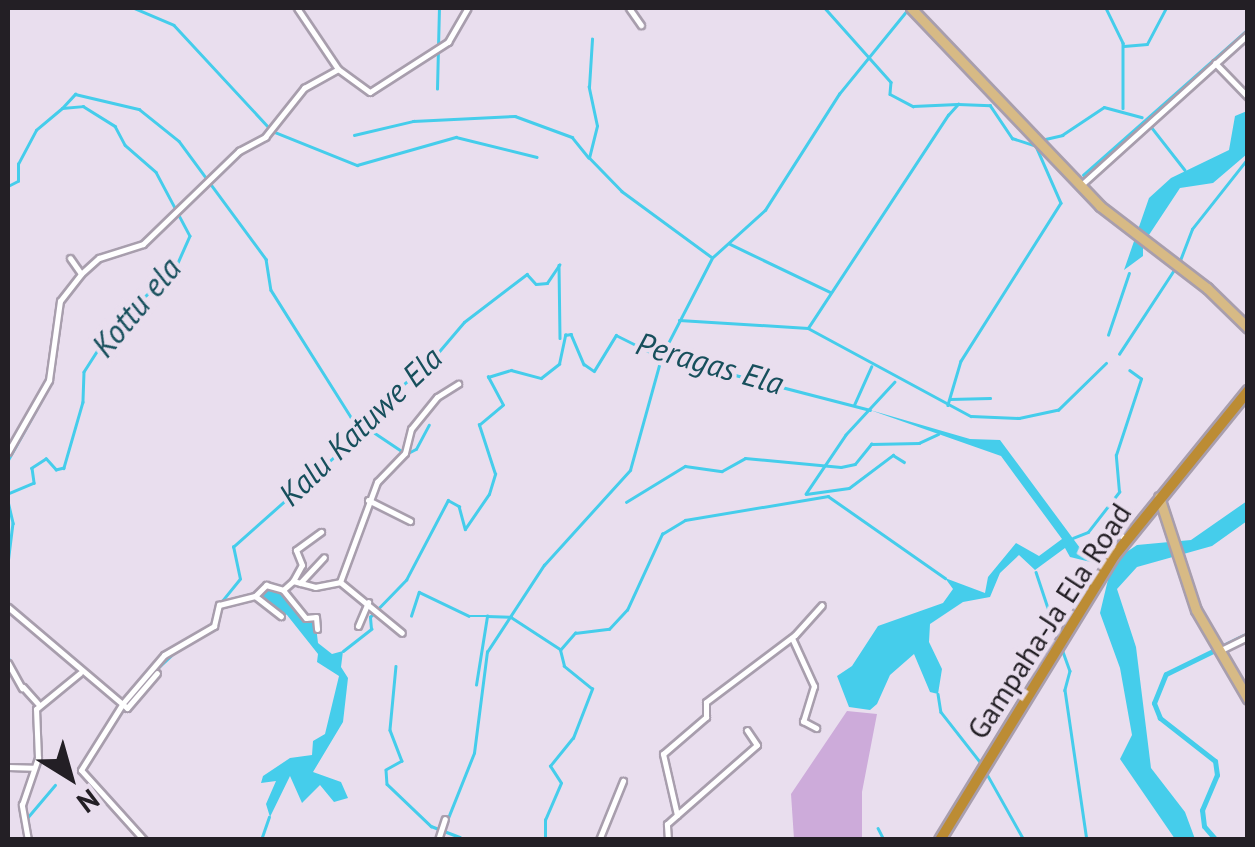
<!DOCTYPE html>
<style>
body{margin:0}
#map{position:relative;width:1255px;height:847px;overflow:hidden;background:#e9deee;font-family:"PT Sans",sans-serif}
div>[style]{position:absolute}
.green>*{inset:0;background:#cdabda}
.water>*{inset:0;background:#45cdeb}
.stream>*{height:2.5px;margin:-1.25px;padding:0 1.25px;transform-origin:1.25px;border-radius:1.25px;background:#45cdeb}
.canal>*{height:5px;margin:-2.5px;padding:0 2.5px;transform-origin:2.5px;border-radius:2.5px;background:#45cdeb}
.roads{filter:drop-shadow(2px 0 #a89ead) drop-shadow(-2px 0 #a89ead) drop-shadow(0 2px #a89ead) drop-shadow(0 -2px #a89ead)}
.street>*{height:5px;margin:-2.5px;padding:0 2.5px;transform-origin:2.5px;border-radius:2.5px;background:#fff}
.primary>*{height:9px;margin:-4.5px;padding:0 4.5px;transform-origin:4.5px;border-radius:4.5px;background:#d7ba85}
.highway>*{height:10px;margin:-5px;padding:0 5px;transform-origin:5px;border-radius:5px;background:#bc8c34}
span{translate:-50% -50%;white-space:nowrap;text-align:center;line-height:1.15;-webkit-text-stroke:9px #e9deee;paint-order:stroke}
.street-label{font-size:30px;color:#231f25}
.water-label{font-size:32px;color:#174f5c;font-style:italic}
.frame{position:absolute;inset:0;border:10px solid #231f25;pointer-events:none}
.north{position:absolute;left:20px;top:727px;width:100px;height:100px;-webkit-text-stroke:8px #e9deee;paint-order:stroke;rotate:143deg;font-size:28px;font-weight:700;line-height:40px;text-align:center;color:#231f25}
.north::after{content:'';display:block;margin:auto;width:35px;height:45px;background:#231f25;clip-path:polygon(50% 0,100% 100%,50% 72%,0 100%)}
</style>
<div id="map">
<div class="green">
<div style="clip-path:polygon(847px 711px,877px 714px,862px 792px,862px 839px,794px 839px,791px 794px)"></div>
</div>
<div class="water">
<div style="clip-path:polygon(1247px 111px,1247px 154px,1213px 183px,1180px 188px,1143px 244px,1143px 256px,1124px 270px,1149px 198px,1171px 178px,1229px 150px,1235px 116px)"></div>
<div style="clip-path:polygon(870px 410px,970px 439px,1000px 440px,1080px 548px,1116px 559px,1137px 545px,1191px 540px,1247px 501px,1247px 521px,1212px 546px,1137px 567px,1117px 589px,1136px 647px,1151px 768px,1185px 812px,1195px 839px,1175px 839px,1120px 759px,1132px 735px,1120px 668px,1100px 613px,1111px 567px,1070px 557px,1065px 548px,1035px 570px,1019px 555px,1000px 573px,990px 597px,963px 602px,930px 624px,929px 642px,942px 669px,938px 694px,930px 692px,914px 654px,890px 675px,877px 704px,870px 710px,849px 707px,837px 676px,852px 666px,878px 626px,943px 603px,953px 589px,945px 578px,985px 593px,988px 577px,1016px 543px,1039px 556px,1062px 539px,1001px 456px)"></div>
<div style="clip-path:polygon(264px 589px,286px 594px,307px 620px,315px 618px,318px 643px,332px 654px,343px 651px,341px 667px,348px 678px,343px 722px,313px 772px,341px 782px,348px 798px,334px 802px,320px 785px,302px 803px,290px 776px,270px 817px,266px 804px,276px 781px,261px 783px,263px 776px,290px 758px,312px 755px,313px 741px,325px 734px,339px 676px,317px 662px,318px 654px,287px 615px,262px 600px)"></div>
</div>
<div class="stream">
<div style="left:134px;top:8px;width:43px;rotate:23deg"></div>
<div style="left:174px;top:25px;width:144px;rotate:47.2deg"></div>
<div style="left:272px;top:131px;width:92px;rotate:21.8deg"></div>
<div style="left:357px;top:165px;width:103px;rotate:-15.8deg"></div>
<div style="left:456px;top:137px;width:83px;rotate:13.9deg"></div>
<div style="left:825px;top:8px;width:99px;rotate:48.3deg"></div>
<div style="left:891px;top:82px;width:12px;rotate:95deg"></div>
<div style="left:890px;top:94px;width:26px;rotate:28deg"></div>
<div style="left:913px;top:106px;width:44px;rotate:-2.6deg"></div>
<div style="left:1106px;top:8px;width:39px;rotate:64deg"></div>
<div style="left:1123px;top:43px;width:65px;rotate:90deg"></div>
<div style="left:1124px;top:46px;width:23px;rotate:-5deg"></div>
<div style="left:1147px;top:44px;width:41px;rotate:-62.2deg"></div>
<div style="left:437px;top:89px;width:81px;rotate:-88.6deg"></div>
<div style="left:63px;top:107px;width:18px;rotate:-47deg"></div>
<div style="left:75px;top:94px;width:66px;rotate:13.2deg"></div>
<div style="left:139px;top:109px;width:51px;rotate:38.7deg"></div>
<div style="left:179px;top:141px;width:147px;rotate:53.6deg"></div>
<div style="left:266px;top:259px;width:31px;rotate:81deg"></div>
<div style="left:271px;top:290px;width:150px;rotate:57.8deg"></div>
<div style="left:351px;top:417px;width:66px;rotate:33.9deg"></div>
<div style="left:406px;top:454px;width:11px;rotate:-27deg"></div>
<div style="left:416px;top:449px;width:27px;rotate:-62deg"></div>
<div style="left:1149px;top:124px;width:58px;rotate:52deg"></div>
<div style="left:354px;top:135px;width:61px;rotate:-13.3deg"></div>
<div style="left:413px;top:121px;width:102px;rotate:-2.8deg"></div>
<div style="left:515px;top:116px;width:61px;rotate:20.2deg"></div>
<div style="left:572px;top:137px;width:26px;rotate:51deg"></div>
<div style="left:1041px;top:140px;width:22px;rotate:-13deg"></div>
<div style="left:1062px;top:135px;width:50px;rotate:-33.7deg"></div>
<div style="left:1104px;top:107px;width:39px;rotate:15deg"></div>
<div style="left:1083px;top:175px;width:220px;rotate:-41.5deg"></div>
<div style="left:8px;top:186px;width:11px;rotate:-27deg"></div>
<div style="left:18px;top:181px;width:17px;rotate:-90deg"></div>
<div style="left:18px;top:164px;width:38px;rotate:-62deg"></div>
<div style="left:36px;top:130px;width:34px;rotate:-40deg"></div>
<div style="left:62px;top:108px;width:21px;rotate:-5deg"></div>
<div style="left:83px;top:106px;width:38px;rotate:32deg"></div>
<div style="left:115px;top:126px;width:21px;rotate:62deg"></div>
<div style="left:125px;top:145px;width:41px;rotate:41.1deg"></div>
<div style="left:156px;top:172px;width:72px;rotate:62deg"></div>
<div style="left:190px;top:236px;width:32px;rotate:114deg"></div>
<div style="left:177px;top:265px;width:96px;rotate:135deg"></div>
<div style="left:109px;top:333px;width:46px;rotate:122.7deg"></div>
<div style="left:84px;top:372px;width:30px;rotate:92deg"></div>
<div style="left:83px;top:402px;width:69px;rotate:106.1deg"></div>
<div style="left:64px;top:468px;width:8px;rotate:166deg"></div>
<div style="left:56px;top:470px;width:15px;rotate:-132deg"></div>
<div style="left:46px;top:459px;width:17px;rotate:147deg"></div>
<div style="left:32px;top:468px;width:15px;rotate:82deg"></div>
<div style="left:34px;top:483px;width:28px;rotate:157deg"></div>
<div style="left:730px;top:244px;width:111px;rotate:25.6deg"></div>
<div style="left:713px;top:257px;width:70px;rotate:-42.1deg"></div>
<div style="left:765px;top:210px;width:138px;rotate:-57.5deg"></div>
<div style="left:839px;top:94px;width:109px;rotate:-50.9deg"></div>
<div style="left:1179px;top:263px;width:36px;rotate:-69deg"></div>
<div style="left:1192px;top:229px;width:90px;rotate:-51.7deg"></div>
<div style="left:679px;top:320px;width:129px;rotate:3.5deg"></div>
<div style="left:808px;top:328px;width:185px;rotate:28.4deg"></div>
<div style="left:971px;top:416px;width:48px;rotate:2.4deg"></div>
<div style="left:1019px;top:418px;width:40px;rotate:-12deg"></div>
<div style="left:1058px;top:410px;width:67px;rotate:-44.4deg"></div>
<div style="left:808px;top:328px;width:255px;rotate:-56.7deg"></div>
<div style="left:948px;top:115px;width:15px;rotate:-48deg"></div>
<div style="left:958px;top:104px;width:32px;rotate:2deg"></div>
<div style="left:990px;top:105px;width:40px;rotate:56deg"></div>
<div style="left:1012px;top:138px;width:25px;rotate:18deg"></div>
<div style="left:1036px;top:146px;width:62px;rotate:66.3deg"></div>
<div style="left:1061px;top:203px;width:187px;rotate:122.3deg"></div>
<div style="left:961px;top:361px;width:46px;rotate:106.5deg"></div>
<div style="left:1108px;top:335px;width:65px;rotate:-71.3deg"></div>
<div style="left:1119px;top:354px;width:100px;rotate:-56.8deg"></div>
<div style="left:895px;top:382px;width:72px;rotate:132.8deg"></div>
<div style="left:846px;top:435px;width:71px;rotate:124.1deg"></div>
<div style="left:806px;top:494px;width:43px;rotate:-7.9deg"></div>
<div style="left:849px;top:488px;width:55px;rotate:-36.9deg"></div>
<div style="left:893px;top:455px;width:13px;rotate:32deg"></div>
<div style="left:950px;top:399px;width:40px;rotate:-1.4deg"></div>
<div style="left:854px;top:405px;width:42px;rotate:-65.9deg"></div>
<div style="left:8px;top:460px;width:88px;rotate:-60.8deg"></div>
<div style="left:8px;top:501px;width:23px;rotate:77deg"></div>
<div style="left:13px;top:523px;width:41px;rotate:97deg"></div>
<div style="left:626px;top:502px;width:69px;rotate:-31.4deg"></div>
<div style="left:685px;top:466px;width:37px;rotate:8deg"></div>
<div style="left:722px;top:471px;width:26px;rotate:-29deg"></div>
<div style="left:745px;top:458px;width:96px;rotate:5.4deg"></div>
<div style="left:841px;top:467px;width:14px;rotate:-12deg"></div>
<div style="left:855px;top:464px;width:26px;rotate:-51deg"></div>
<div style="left:871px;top:444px;width:48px;rotate:-1.2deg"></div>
<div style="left:919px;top:443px;width:21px;rotate:-25deg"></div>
<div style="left:1073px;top:538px;width:16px;rotate:-22deg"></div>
<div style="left:1088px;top:532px;width:51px;rotate:-52.2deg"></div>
<div style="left:1119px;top:492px;width:37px;rotate:-95deg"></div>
<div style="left:1116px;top:455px;width:80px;rotate:-71.8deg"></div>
<div style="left:1141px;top:379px;width:14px;rotate:-144deg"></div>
<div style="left:1036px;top:572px;width:73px;rotate:71.6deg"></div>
<div style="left:222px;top:601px;width:28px;rotate:-51deg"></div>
<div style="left:240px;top:579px;width:33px;rotate:-102deg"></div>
<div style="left:233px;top:547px;width:161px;rotate:-41.7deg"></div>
<div style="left:353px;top:440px;width:42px;rotate:-53.7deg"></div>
<div style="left:378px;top:406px;width:68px;rotate:-40.2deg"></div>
<div style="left:430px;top:362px;width:52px;rotate:-49.6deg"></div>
<div style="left:464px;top:322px;width:79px;rotate:-37.3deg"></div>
<div style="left:527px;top:274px;width:13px;rotate:48deg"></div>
<div style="left:536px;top:284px;width:11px;rotate:-5deg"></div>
<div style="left:547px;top:283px;width:22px;rotate:-56deg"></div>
<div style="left:559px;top:265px;width:73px;rotate:89.2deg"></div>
<div style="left:411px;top:616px;width:25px;rotate:-72deg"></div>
<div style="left:419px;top:592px;width:55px;rotate:25.6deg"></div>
<div style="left:469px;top:616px;width:18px"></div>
<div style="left:206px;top:634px;width:19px;rotate:-51deg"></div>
<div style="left:1062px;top:649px;width:23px;rotate:70deg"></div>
<div style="left:1070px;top:671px;width:20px;rotate:105deg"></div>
<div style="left:1065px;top:690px;width:152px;rotate:81.7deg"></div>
<div style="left:343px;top:651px;width:36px;rotate:-38deg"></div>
<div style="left:371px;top:629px;width:12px;rotate:-95deg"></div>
<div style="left:370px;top:617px;width:52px;rotate:-45.8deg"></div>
<div style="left:406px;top:580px;width:90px;rotate:-62.3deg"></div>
<div style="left:448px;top:500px;width:13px;rotate:29deg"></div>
<div style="left:459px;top:506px;width:24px;rotate:75deg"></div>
<div style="left:465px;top:529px;width:42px;rotate:-55.6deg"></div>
<div style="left:489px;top:494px;width:21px;rotate:-73deg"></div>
<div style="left:495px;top:474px;width:52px;rotate:-108.1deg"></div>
<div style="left:479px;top:425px;width:31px;rotate:-40deg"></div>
<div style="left:503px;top:405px;width:32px;rotate:-118deg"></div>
<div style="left:488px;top:377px;width:24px;rotate:-17deg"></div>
<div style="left:511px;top:370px;width:31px;rotate:15deg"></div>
<div style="left:541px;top:378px;width:23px;rotate:-38deg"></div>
<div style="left:559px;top:364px;width:30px;rotate:-78deg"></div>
<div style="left:565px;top:335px;width:6px;rotate:-9deg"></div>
<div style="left:571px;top:334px;width:33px;rotate:67deg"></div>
<div style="left:584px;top:364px;width:12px;rotate:35deg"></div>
<div style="left:594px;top:371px;width:42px;rotate:-58.6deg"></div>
<div style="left:616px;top:335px;width:42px;rotate:26.6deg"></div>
<div style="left:654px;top:354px;width:223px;rotate:14.5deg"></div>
<div style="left:8px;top:657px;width:34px;rotate:62deg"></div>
<div style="left:396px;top:666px;width:64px;rotate:95.4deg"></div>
<div style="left:390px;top:730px;width:33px;rotate:69deg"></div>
<div style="left:402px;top:761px;width:18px;rotate:151deg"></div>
<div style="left:386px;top:770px;width:14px;rotate:86deg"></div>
<div style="left:387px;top:784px;width:61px;rotate:43.7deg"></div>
<div style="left:431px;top:826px;width:31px;rotate:21deg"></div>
<div style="left:147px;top:678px;width:42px;rotate:-43.1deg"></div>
<div style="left:476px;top:685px;width:70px;rotate:-80.9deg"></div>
<div style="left:487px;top:616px;width:24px;rotate:2deg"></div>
<div style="left:511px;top:617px;width:59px;rotate:33.1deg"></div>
<div style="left:938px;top:694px;width:18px;rotate:81deg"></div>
<div style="left:941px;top:712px;width:65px;rotate:51.9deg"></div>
<div style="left:126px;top:704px;width:25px;rotate:-50deg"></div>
<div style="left:39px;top:766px;width:30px;rotate:-88deg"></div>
<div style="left:987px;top:774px;width:76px;rotate:60.7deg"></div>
<div style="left:29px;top:790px;width:21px;rotate:-73deg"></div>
<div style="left:27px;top:818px;width:43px;rotate:-49.7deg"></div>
<div style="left:446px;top:823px;width:75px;rotate:-68.2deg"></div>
<div style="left:474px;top:753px;width:102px;rotate:-82.7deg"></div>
<div style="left:487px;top:652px;width:104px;rotate:-56.8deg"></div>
<div style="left:544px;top:565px;width:128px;rotate:-47.8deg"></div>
<div style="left:630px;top:470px;width:119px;rotate:-74.5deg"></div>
<div style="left:662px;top:355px;width:109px;rotate:-62.7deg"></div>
<div style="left:712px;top:258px;width:112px;rotate:-143.7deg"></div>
<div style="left:622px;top:192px;width:47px;rotate:-134.1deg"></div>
<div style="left:589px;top:158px;width:33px;rotate:-76deg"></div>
<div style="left:597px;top:126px;width:40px;rotate:-102deg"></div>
<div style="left:589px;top:87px;width:48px;rotate:-86.4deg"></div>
<div style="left:878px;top:828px;width:13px;rotate:63deg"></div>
<div style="left:261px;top:840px;width:24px;rotate:-71deg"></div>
<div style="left:545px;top:840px;width:20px;rotate:-90deg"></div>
<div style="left:545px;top:820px;width:40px;rotate:-66.6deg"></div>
<div style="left:561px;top:783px;width:20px;rotate:-123deg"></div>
<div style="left:550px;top:766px;width:36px;rotate:-51deg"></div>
<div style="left:573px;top:738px;width:53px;rotate:-68.8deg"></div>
<div style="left:592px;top:689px;width:36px;rotate:-141deg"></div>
<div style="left:564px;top:666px;width:16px;rotate:-104deg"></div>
<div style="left:560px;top:650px;width:23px;rotate:-49deg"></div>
<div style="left:575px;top:633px;width:34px;rotate:-7deg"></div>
<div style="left:609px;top:629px;width:26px;rotate:-47deg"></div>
<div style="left:627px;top:610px;width:84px;rotate:-65.3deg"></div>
<div style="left:662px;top:534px;width:27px;rotate:-31deg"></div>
<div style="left:685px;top:520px;width:145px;rotate:-9.5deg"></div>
<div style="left:828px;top:496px;width:143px;rotate:35deg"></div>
</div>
<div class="canal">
<div style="left:1216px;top:840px;width:18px;rotate:-131deg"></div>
<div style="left:1204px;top:826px;width:16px;rotate:-97deg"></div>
<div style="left:1202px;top:810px;width:38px;rotate:-67deg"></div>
<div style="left:1217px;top:775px;width:14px;rotate:-98deg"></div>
<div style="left:1215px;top:761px;width:70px;rotate:-142deg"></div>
<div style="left:1160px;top:718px;width:16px;rotate:-112deg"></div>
<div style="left:1154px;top:703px;width:31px;rotate:-68deg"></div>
<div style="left:1166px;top:674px;width:87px;rotate:-26deg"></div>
</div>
<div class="roads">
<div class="street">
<div style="left:297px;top:8px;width:73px;rotate:56.1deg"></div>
<div style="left:629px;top:8px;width:21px;rotate:55deg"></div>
<div style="left:1215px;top:63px;width:47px;rotate:45.9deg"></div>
<div style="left:1080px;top:186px;width:227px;rotate:-42.1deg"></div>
<div style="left:70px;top:258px;width:19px;rotate:55deg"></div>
<div style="left:8px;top:452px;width:83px;rotate:-60.3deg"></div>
<div style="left:49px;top:380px;width:80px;rotate:-82.1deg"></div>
<div style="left:60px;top:301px;width:34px;rotate:-52deg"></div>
<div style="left:81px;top:274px;width:24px;rotate:-42deg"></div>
<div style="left:99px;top:258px;width:46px;rotate:-17.7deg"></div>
<div style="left:143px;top:244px;width:134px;rotate:-44.1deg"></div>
<div style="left:239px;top:151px;width:30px;rotate:-28deg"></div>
<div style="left:265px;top:137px;width:63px;rotate:-51.5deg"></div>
<div style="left:304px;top:88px;width:39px;rotate:-29deg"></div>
<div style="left:338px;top:69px;width:39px;rotate:36deg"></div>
<div style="left:370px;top:92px;width:93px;rotate:-32.7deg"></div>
<div style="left:448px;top:42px;width:39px;rotate:-60deg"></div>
<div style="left:368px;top:500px;width:47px;rotate:26.6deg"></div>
<div style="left:1112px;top:529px;width:17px;rotate:36deg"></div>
<div style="left:293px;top:581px;width:18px;rotate:-61deg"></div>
<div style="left:302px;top:565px;width:16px;rotate:-112deg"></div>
<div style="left:296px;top:550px;width:31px;rotate:-36deg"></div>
<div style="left:340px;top:582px;width:80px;rotate:39.4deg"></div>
<div style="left:300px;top:583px;width:35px;rotate:-47deg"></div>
<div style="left:283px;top:590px;width:36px;rotate:51deg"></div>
<div style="left:306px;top:618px;width:10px;rotate:-6deg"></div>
<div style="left:316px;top:617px;width:12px;rotate:85deg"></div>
<div style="left:255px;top:596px;width:33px;rotate:38deg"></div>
<div style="left:8px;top:607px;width:156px;rotate:40.3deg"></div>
<div style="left:127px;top:708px;width:46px;rotate:-49.4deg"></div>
<div style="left:358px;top:626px;width:26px;rotate:-67deg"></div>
<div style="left:792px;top:638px;width:53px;rotate:65.4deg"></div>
<div style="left:814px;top:686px;width:37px;rotate:107deg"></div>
<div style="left:803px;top:721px;width:15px;rotate:28deg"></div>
<div style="left:1221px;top:650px;width:30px;rotate:-26deg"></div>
<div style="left:8px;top:663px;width:29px;rotate:61deg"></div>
<div style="left:23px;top:687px;width:24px;rotate:48deg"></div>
<div style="left:8px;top:767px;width:25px;rotate:2deg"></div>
<div style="left:677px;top:815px;width:106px;rotate:-41.2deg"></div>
<div style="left:757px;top:745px;width:18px;rotate:-124deg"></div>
<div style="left:28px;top:840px;width:36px;rotate:-100deg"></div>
<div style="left:22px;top:805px;width:50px;rotate:-71.2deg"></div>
<div style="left:38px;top:758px;width:49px;rotate:-92.3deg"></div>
<div style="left:36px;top:709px;width:57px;rotate:-39.3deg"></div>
<div style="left:144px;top:840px;width:94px;rotate:-132deg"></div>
<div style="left:81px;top:770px;width:79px;rotate:-57.9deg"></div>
<div style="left:123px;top:703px;width:63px;rotate:-49.5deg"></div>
<div style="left:164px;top:655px;width:58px;rotate:-30.1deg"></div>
<div style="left:214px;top:626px;width:22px;rotate:-77deg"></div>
<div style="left:219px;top:605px;width:37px;rotate:-14deg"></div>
<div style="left:255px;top:596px;width:16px;rotate:-45deg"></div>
<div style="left:266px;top:585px;width:18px;rotate:16deg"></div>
<div style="left:283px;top:590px;width:13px;rotate:-42deg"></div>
<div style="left:293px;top:581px;width:23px;rotate:15deg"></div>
<div style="left:315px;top:587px;width:25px;rotate:-11deg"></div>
<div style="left:340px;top:582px;width:107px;rotate:-69.7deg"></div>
<div style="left:377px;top:482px;width:40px;rotate:-46deg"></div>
<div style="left:405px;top:453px;width:25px;rotate:-76deg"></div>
<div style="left:411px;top:429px;width:41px;rotate:-50.9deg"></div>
<div style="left:437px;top:397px;width:25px;rotate:-32deg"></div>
<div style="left:438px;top:840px;width:22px;rotate:-72deg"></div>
<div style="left:599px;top:840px;width:64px;rotate:-67.9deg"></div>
<div style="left:668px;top:840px;width:16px;rotate:-94deg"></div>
<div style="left:667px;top:824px;width:13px;rotate:-42deg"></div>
<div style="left:677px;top:815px;width:63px;rotate:-102.9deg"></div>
<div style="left:663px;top:754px;width:57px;rotate:-40.7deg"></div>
<div style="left:706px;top:717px;width:15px;rotate:-90deg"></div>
<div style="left:706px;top:702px;width:111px;rotate:-37deg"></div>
<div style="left:795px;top:635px;width:40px;rotate:-48deg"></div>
</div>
<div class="primary">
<div style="left:911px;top:8px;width:274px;rotate:46.3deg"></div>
<div style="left:1100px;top:206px;width:135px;rotate:37.5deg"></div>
<div style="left:1207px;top:288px;width:57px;rotate:44.3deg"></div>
<div style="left:1159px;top:497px;width:119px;rotate:71.9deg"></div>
<div style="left:1196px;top:610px;width:103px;rotate:59.7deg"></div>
</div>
<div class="highway">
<div style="left:940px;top:840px;width:333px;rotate:-58.5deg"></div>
<div style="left:1114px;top:556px;width:213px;rotate:-50.9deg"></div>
</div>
</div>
<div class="street-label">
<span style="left:1049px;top:621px;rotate:-57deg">Gampaha-Ja Ela Road</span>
</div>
<div class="water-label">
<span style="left:136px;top:307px;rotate:-50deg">Kottu ela</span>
<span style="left:710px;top:363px;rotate:16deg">Peragas Ela</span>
<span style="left:360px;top:426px;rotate:-44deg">Kalu Katuwe Ela</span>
</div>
<div class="frame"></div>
<div class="north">N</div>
</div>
